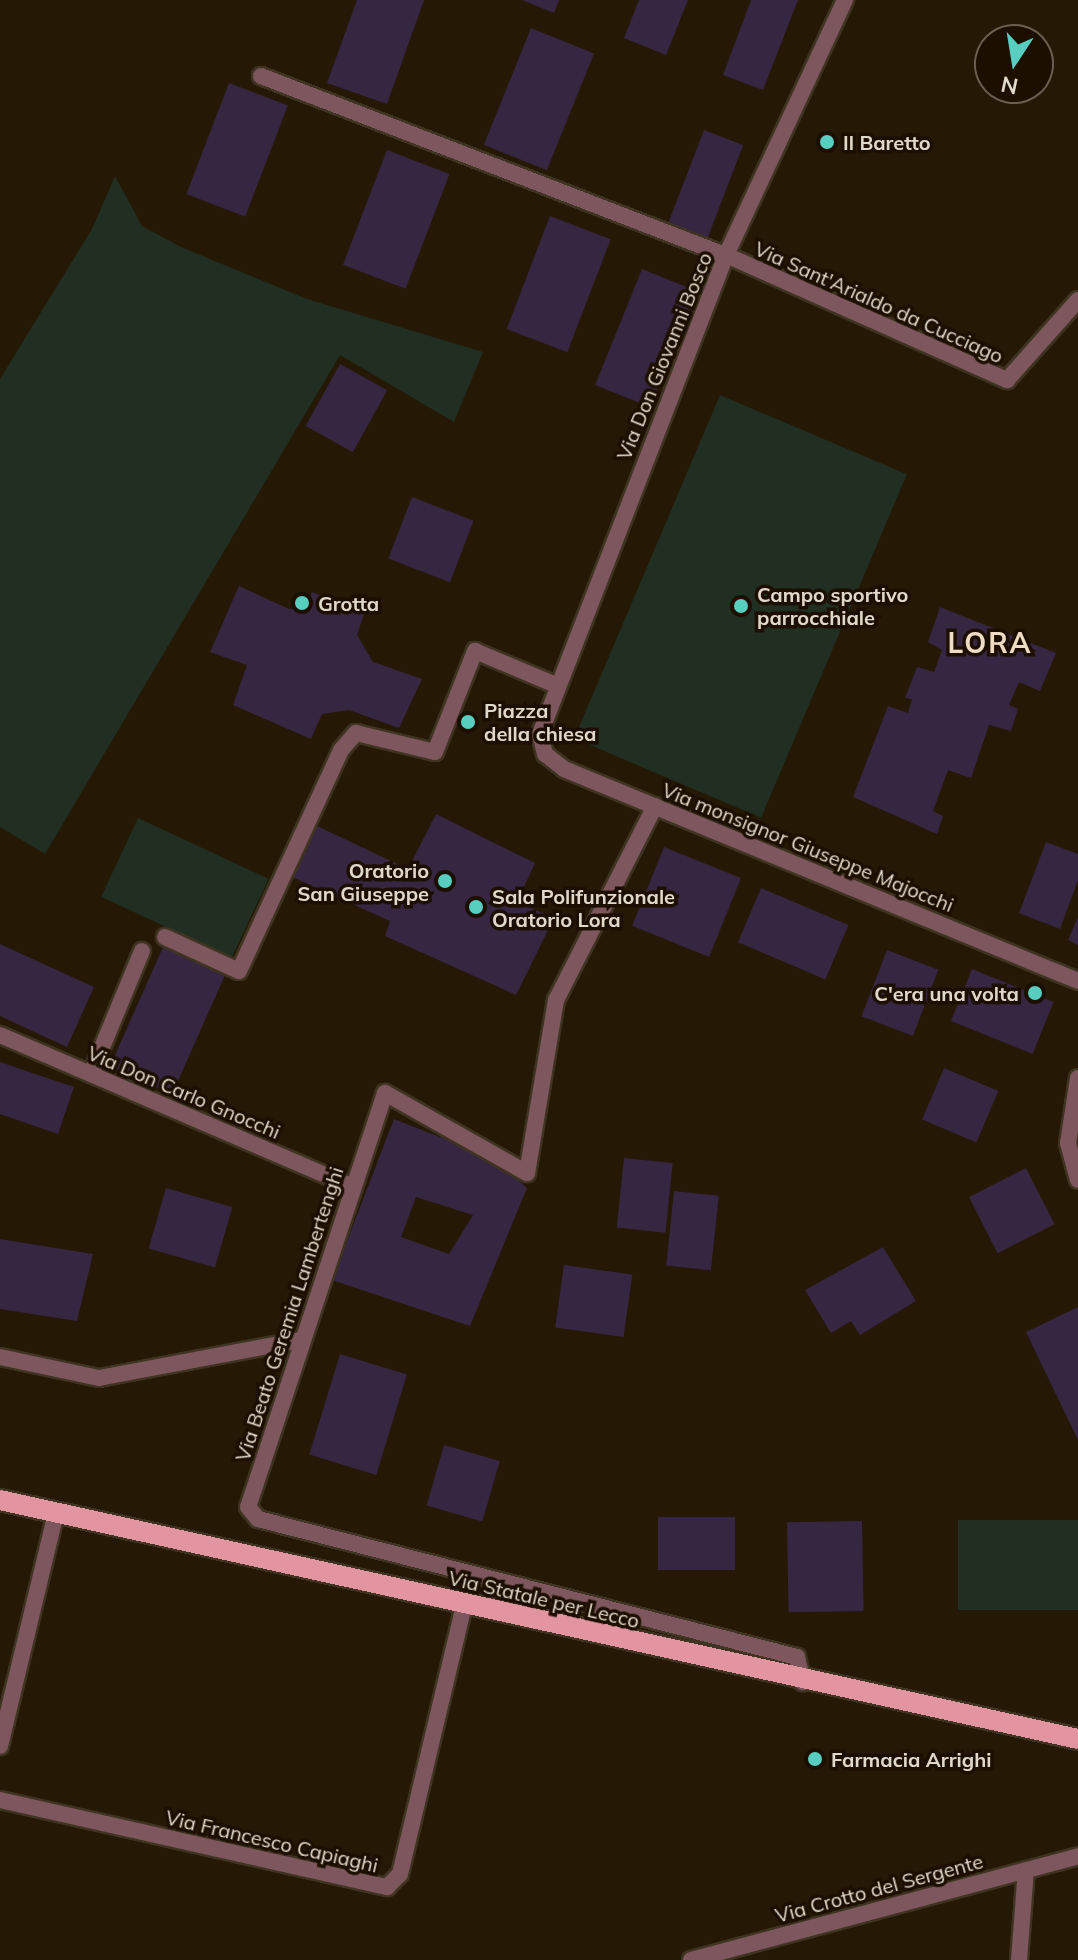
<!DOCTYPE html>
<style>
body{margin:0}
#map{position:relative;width:1078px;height:1960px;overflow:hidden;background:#251805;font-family:Mulish,sans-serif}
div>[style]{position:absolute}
.green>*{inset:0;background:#202f21;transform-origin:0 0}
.building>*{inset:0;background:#362641;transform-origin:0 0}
.roads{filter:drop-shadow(2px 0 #3f3321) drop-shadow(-2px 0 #3f3321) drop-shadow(0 2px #3f3321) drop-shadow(0 -2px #3f3321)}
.lane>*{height:16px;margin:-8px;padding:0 8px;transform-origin:8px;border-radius:8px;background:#7d575d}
.street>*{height:16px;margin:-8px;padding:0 8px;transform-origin:8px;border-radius:8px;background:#7d575d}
.primary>*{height:20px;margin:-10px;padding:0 10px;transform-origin:10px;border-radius:10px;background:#e294a0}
.dots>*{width:22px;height:22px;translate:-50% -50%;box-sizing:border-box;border:4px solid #1c0f00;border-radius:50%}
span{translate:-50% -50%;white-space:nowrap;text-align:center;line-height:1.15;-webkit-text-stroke:7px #1c0f00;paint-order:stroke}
.poi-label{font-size:20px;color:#e1d8cc;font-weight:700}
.left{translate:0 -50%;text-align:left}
.right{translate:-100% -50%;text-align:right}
.street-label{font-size:20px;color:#e1d8cc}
.district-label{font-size:28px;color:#eedcc3;font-weight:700;letter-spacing:2px}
.north{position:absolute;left:974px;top:24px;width:80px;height:80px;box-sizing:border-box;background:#1c0f00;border:2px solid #6b5f52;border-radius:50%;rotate:192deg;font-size:22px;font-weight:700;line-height:32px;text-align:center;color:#e1d8cc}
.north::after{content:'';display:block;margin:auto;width:28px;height:36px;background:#58cec0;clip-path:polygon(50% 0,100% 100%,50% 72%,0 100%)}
</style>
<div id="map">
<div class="green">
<div style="clip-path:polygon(115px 176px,142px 226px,181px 247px,307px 299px,483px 352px,454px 422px,340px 355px,45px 854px,0 827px,0 379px,92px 229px)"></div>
<div style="left:720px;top:395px;width:203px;height:373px;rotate:23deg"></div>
<div style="left:138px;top:818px;width:144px;height:87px;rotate:25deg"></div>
<div style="left:1078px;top:1520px;width:90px;height:120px;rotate:90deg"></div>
</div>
<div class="building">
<div style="clip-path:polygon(357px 0,424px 0,387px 104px,327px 83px)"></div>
<div style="clip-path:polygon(522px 0,559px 0,554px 13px)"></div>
<div style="clip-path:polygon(639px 0,688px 0,666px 55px,624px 38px)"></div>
<div style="clip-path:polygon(751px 0,798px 0,763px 90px,723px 75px)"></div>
<div style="left:531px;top:28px;width:68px;height:126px;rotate:22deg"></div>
<div style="left:229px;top:83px;width:63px;height:119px;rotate:21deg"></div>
<div style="left:704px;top:130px;width:42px;height:102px;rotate:21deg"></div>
<div style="left:387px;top:150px;width:67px;height:123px;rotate:21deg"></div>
<div style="left:550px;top:216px;width:65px;height:121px;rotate:21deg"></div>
<div style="left:642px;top:269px;width:59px;height:125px;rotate:22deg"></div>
<div style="left:340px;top:364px;width:54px;height:71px;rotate:29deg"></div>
<div style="left:412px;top:497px;width:66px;height:66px;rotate:21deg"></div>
<div style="clip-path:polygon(239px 586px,289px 609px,307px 607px,312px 592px,364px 614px,357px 635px,373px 662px,422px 679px,399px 728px,349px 710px,322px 714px,311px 739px,233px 705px,247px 665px,210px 652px)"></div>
<div style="clip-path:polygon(940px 607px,1056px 653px,1040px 691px,1019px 682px,1009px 705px,1018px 709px,1011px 731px,989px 725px,971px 778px,948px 770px,933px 811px,943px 816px,937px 834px,853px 797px,888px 706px,908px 713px,912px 699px,905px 698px,917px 667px,934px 672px,942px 650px,928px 642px)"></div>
<div style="clip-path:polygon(436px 814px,535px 863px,517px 902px,554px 918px,516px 995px,385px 936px,390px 921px,292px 877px,317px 826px,408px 869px)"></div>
<div style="clip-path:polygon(1046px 842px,1078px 854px,1078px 880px,1060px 929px,1019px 913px)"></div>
<div style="left:664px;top:847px;width:83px;height:85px;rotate:22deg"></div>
<div style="left:761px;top:888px;width:95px;height:59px;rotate:23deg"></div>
<div style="clip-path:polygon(1078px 917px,1078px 945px,1068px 940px)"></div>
<div style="clip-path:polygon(0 944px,94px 987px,67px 1047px,0 1016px)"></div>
<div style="left:164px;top:945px;width:68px;height:133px;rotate:24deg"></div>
<div style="left:887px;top:950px;width:55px;height:71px;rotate:21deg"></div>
<div style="left:972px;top:969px;width:88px;height:56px;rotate:22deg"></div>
<div style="clip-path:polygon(0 1062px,74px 1087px,58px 1134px,0 1114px)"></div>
<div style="left:944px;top:1068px;width:59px;height:56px;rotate:23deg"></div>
<div style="clip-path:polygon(evenodd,394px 1119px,491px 1157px,527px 1188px,470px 1326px,332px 1280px,394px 1119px,416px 1197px,473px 1215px,449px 1254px,401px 1237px,416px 1197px)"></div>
<div style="left:624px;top:1158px;width:49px;height:70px;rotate:6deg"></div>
<div style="left:1026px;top:1168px;width:63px;height:64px;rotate:63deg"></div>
<div style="left:166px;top:1188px;width:69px;height:63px;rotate:16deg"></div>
<div style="left:674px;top:1191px;width:45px;height:75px;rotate:6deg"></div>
<div style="clip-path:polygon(0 1239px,93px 1254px,77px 1321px,0 1309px)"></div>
<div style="clip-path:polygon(883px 1247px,916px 1301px,860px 1335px,851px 1321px,831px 1333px,805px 1290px)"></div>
<div style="left:564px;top:1265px;width:69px;height:63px;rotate:8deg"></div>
<div style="clip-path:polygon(1078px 1307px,1078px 1440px,1026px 1332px)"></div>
<div style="left:340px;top:1354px;width:70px;height:105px;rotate:17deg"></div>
<div style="left:444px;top:1445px;width:58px;height:63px;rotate:16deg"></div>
<div style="left:735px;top:1517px;width:53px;height:77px;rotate:90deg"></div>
<div style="left:862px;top:1521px;width:90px;height:75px;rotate:89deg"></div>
</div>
<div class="roads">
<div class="lane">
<div style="left:0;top:1357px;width:101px;rotate:12deg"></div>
<div style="left:99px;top:1378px;width:206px;rotate:-10.7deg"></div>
</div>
<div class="street">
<div style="left:845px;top:0;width:281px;rotate:115deg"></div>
<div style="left:726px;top:255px;width:514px;rotate:111.22deg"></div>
<div style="left:540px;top:734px;width:21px;rotate:76deg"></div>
<div style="left:545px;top:754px;width:24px;rotate:38deg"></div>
<div style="left:564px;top:769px;width:556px;rotate:22.41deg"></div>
<div style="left:261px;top:76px;width:498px;rotate:21.1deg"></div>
<div style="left:726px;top:255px;width:308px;rotate:24deg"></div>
<div style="left:1007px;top:380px;width:107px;rotate:-48.4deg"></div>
<div style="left:655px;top:806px;width:218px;rotate:117deg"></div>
<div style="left:556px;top:1000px;width:175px;rotate:99.5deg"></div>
<div style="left:527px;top:1173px;width:163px;rotate:-150.6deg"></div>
<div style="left:385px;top:1093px;width:436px;rotate:108.3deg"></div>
<div style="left:248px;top:1507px;width:16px;rotate:50deg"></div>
<div style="left:258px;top:1519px;width:556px;rotate:14.36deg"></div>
<div style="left:797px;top:1657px;width:26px;rotate:77deg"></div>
<div style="left:165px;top:937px;width:81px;rotate:24.7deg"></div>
<div style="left:239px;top:971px;width:243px;rotate:-65.2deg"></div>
<div style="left:341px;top:750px;width:23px;rotate:-49deg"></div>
<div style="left:356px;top:733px;width:81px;rotate:13.5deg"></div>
<div style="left:435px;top:752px;width:109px;rotate:-68.4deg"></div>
<div style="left:475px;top:651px;width:88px;rotate:22.8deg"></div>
<div style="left:0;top:1035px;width:382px;rotate:23.3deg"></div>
<div style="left:91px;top:1074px;width:133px;rotate:-67.5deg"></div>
<div style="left:1078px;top:1078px;width:66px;rotate:98.7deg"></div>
<div style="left:1068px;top:1143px;width:38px;rotate:75deg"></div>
<div style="left:0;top:1746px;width:240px;rotate:-76.5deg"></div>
<div style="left:0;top:1800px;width:397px;rotate:12.7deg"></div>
<div style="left:387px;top:1887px;width:18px;rotate:-45deg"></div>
<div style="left:400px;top:1874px;width:277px;rotate:-76.6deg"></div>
<div style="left:691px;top:1960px;width:401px;rotate:-15deg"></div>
<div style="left:1019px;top:1960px;width:90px;rotate:-85.6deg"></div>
</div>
<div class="primary">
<div style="left:0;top:1500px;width:1104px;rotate:12.5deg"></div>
</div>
</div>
<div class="dots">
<div style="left:827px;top:142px;background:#58cec0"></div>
<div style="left:302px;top:603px;background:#58cec0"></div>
<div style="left:741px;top:606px;background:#58cec0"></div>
<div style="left:468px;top:722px;background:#58cec0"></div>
<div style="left:445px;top:881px;background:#58cec0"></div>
<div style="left:476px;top:907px;background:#58cec0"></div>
<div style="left:1035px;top:993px;background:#58cec0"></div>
<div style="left:815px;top:1759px;background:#58cec0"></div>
</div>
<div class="poi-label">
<span class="left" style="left:843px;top:142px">Il Baretto</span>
<span class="left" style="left:757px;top:606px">Campo sportivo<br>parrocchiale</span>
<span class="left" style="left:318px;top:603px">Grotta</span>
<span class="left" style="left:484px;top:722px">Piazza<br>della chiesa</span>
<span class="right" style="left:429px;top:882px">Oratorio<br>San Giuseppe</span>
<span class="left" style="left:492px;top:908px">Sala Polifunzionale<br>Oratorio Lora</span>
<span class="right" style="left:1019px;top:993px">C'era una volta</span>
<span class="left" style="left:831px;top:1759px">Farmacia Arrighi</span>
</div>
<div class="street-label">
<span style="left:879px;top:302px;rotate:24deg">Via Sant'Arialdo da Cucciago</span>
<span style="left:664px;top:356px;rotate:-68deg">Via Don Giovanni Bosco</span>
<span style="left:808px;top:847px;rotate:22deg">Via monsignor Giuseppe Majocchi</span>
<span style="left:184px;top:1092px;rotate:23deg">Via Don Carlo Gnocchi</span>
<span style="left:289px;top:1314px;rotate:-72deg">Via Beato Geremia Lambertenghi</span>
<span style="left:544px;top:1599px;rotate:13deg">Via Statale per Lecco</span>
<span style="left:272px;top:1841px;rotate:13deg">Via Francesco Capiaghi</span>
<span style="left:879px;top:1888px;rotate:-15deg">Via Crotto del Sergente</span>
</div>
<div class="district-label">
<span style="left:990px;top:643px">LORA</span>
</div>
<div class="north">N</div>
</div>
